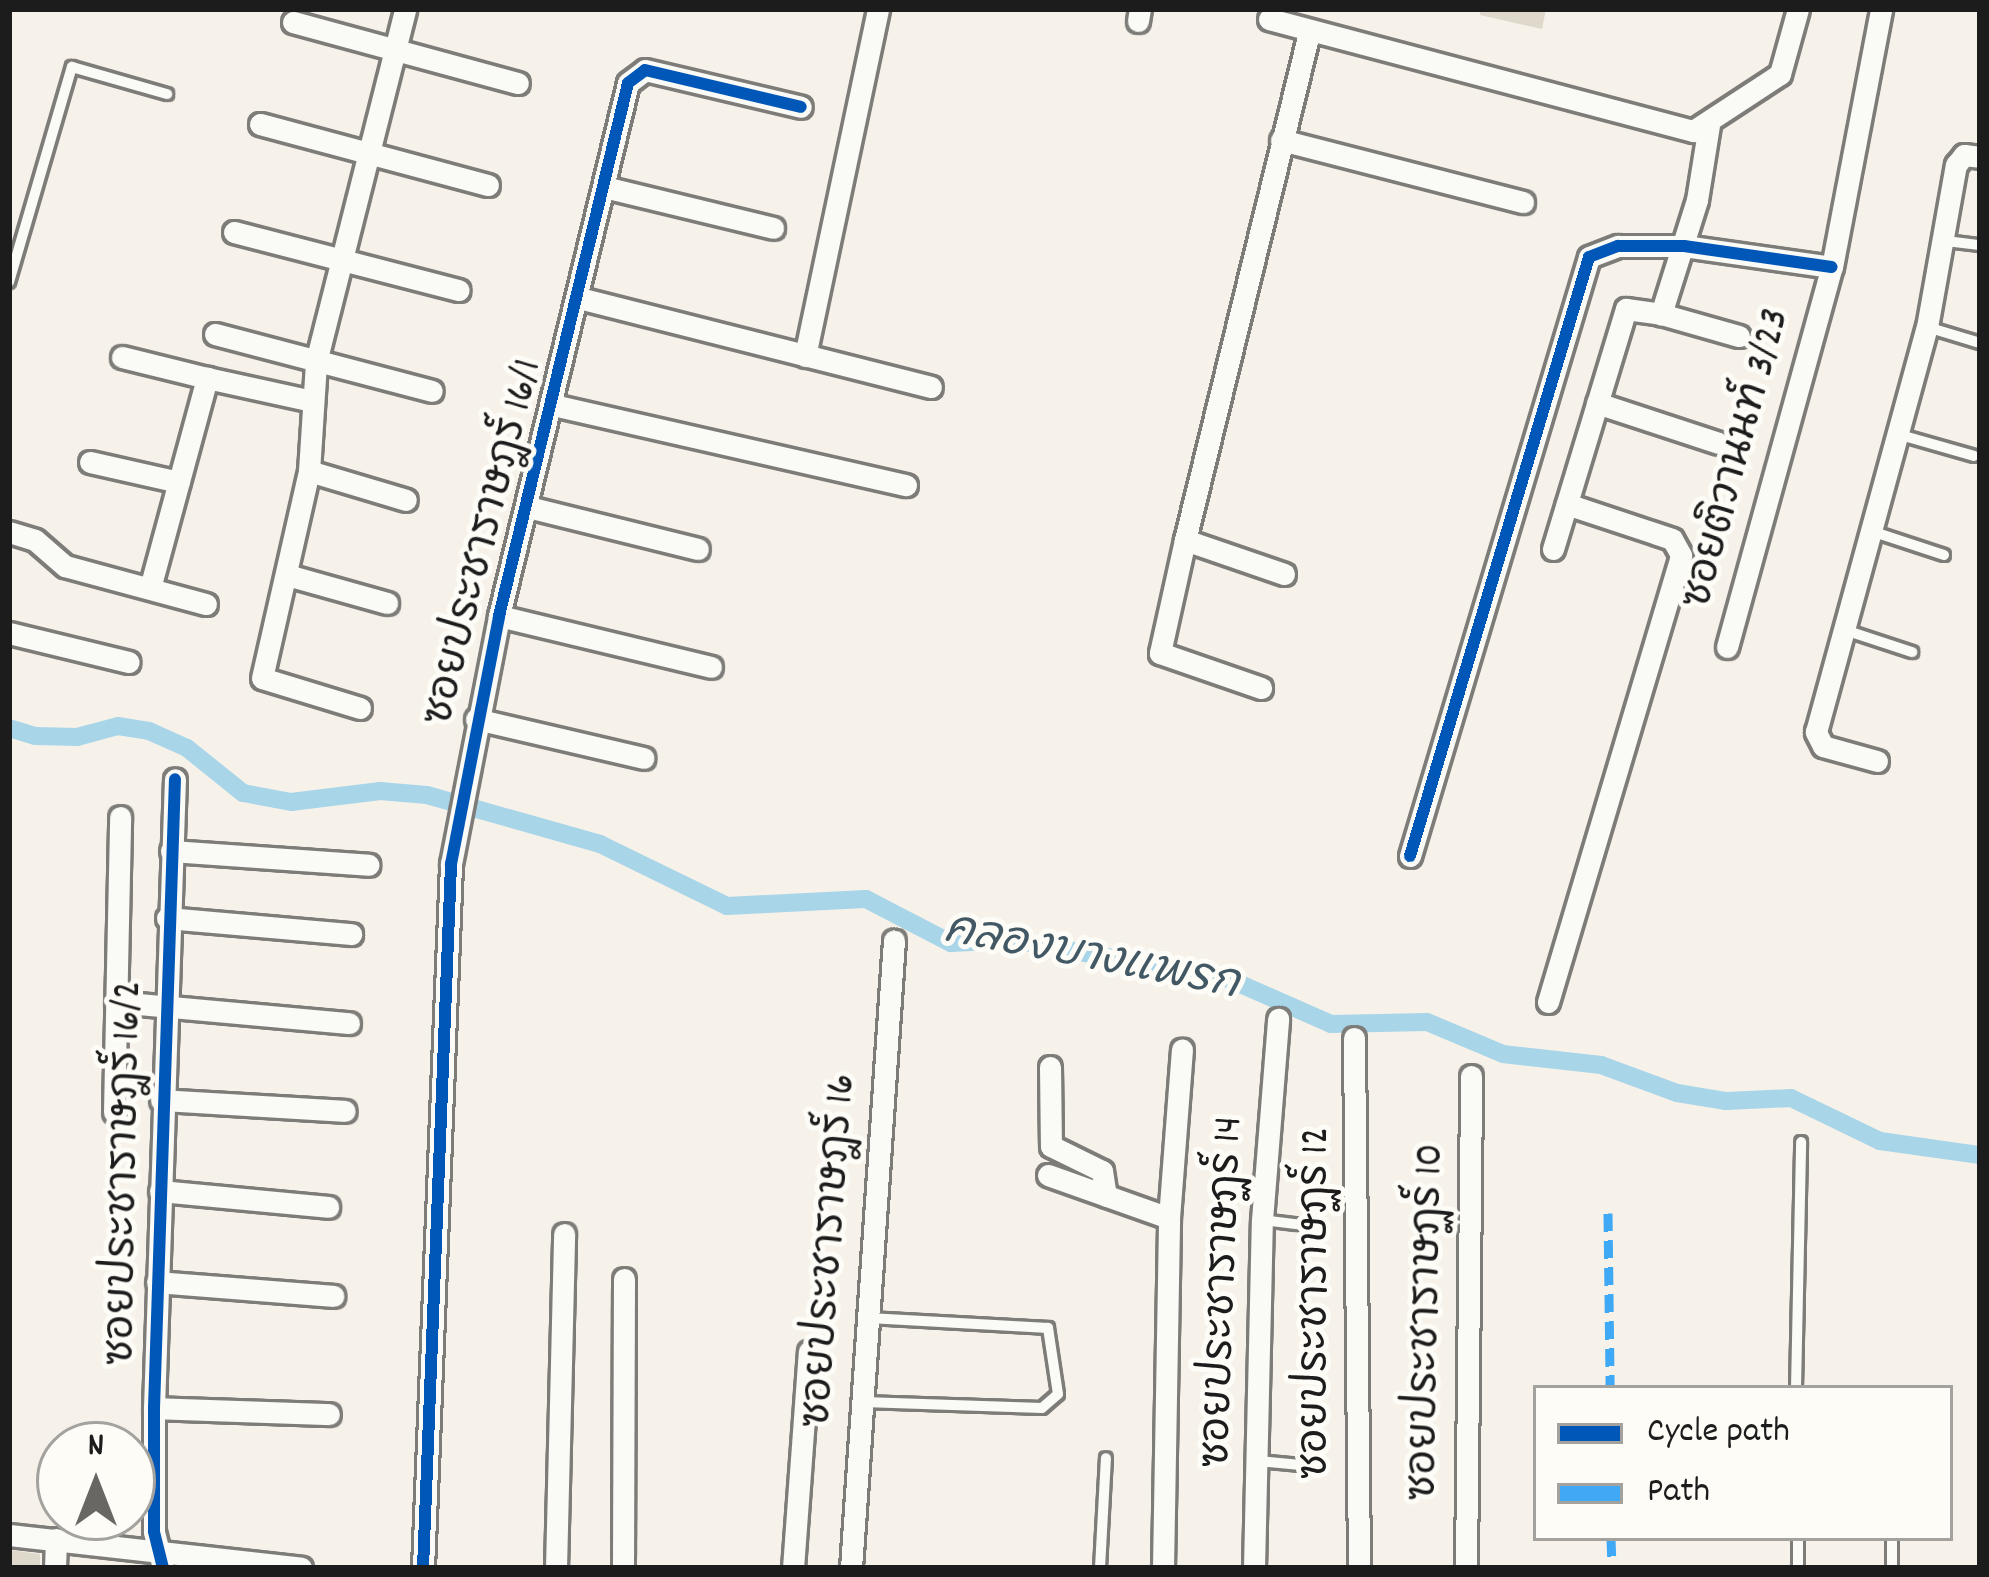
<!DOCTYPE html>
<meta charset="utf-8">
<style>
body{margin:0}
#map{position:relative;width:1989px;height:1577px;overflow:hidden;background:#f6f2ea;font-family:Dekko,"Playpen Sans Thai",sans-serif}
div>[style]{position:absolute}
.canal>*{height:18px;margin:-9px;padding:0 9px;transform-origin:9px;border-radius:9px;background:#a9d5e9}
.building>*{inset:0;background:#dfd9cc}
.roads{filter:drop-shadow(3px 0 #7e7c79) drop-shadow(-3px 0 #7e7c79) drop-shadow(0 3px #7e7c79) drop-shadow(0 -3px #7e7c79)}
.lane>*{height:10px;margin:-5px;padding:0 5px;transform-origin:5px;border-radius:5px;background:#fafaf7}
.street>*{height:21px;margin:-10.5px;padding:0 10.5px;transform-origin:10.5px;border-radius:10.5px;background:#fafaf7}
.quiet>*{height:9px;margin-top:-4.5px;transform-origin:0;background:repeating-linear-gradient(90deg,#3fa9f5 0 18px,transparent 0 27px)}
.cycleway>*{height:12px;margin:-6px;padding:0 6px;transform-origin:6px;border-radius:6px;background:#0057b8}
span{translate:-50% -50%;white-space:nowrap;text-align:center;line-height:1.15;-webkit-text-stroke:10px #fdfcf7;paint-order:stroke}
.street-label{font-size:42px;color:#1c1c1c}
.water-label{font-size:45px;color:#425864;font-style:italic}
.frame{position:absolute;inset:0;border:12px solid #1c1c1c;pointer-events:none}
.legend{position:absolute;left:1533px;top:1385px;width:420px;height:156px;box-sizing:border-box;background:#fdfcf7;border:3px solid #a3a29f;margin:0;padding:15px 21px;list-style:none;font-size:36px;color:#1c1c1c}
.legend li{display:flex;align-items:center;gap:24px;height:60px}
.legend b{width:60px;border:3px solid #a3a29f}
.north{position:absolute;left:36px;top:1421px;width:120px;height:120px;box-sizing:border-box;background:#fdfcf7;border:3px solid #a3a29f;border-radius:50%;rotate:0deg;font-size:33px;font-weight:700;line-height:48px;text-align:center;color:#1c1c1c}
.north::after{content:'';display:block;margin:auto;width:42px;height:54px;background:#686764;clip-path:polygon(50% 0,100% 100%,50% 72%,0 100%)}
</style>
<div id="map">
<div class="canal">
<div style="left:9px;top:728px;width:27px;rotate:17deg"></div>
<div style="left:35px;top:736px;width:42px;rotate:1.4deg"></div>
<div style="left:77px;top:737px;width:42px;rotate:-15deg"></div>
<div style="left:118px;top:726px;width:31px;rotate:9deg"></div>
<div style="left:149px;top:731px;width:42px;rotate:24.1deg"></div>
<div style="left:187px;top:748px;width:72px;rotate:38.8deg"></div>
<div style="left:243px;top:793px;width:49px;rotate:10.6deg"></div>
<div style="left:291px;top:802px;width:90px;rotate:-7deg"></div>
<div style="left:380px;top:791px;width:47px;rotate:4.9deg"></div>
<div style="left:427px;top:795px;width:180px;rotate:15.8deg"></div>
<div style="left:600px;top:844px;width:141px;rotate:26deg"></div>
<div style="left:727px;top:906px;width:139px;rotate:-2.9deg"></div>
<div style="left:866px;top:899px;width:96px;rotate:27.4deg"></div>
<div style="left:951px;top:943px;width:61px;rotate:-2.8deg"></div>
<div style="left:1012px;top:940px;width:220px;rotate:10.2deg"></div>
<div style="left:1229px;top:979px;width:111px;rotate:23.8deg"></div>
<div style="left:1331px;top:1024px;width:96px;rotate:-1.2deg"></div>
<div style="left:1427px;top:1022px;width:82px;rotate:22.8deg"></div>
<div style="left:1503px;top:1054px;width:99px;rotate:6.4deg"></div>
<div style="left:1601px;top:1065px;width:81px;rotate:20.2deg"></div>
<div style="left:1677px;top:1093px;width:50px;rotate:9.3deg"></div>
<div style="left:1726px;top:1101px;width:65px;rotate:-2.6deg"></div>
<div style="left:1791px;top:1098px;width:99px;rotate:25.8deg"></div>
<div style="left:1880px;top:1141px;width:101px;rotate:8deg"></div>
</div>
<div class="building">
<div style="clip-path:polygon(1480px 9px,1546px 9px,1542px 29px,1480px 15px)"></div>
<div style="clip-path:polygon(9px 1550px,40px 1554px,40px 1568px,9px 1568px)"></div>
</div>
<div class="roads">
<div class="lane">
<div style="left:1946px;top:241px;width:34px;rotate:7deg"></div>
<div style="left:9px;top:282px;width:224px;rotate:-73.7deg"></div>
<div style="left:72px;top:67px;width:99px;rotate:15.9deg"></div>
<div style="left:1927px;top:327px;width:55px;rotate:16.8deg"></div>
<div style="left:1897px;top:434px;width:80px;rotate:15.9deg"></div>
<div style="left:1868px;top:530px;width:80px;rotate:18.2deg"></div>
<div style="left:1842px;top:629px;width:74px;rotate:18.2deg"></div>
<div style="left:1262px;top:1220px;width:35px;rotate:7deg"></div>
<div style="left:1796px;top:1388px;width:246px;rotate:-88.8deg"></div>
<div style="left:863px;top:1402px;width:179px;rotate:1.9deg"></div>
<div style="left:1042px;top:1408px;width:21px;rotate:-41deg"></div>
<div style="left:1058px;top:1394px;width:67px;rotate:-98.6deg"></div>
<div style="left:1048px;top:1328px;width:179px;rotate:-176.8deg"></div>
<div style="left:1258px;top:1461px;width:43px;rotate:5.3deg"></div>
<div style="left:1100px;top:1568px;width:110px;rotate:-86.9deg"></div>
<div style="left:1798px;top:1568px;width:30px;rotate:-90deg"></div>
<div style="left:1892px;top:1568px;width:30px;rotate:-90deg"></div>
</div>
<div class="street">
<div style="left:1269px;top:19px;width:439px;rotate:14.8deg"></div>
<div style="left:1693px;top:131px;width:104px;rotate:-33.2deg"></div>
<div style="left:1780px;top:74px;width:67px;rotate:-74.5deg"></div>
<div style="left:1138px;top:21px;width:12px;rotate:-81deg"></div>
<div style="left:293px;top:22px;width:233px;rotate:15.2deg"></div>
<div style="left:260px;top:124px;width:236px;rotate:15deg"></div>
<div style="left:1709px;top:125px;width:76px;rotate:99.1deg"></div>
<div style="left:1697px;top:200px;width:120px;rotate:107.5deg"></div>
<div style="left:1661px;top:314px;width:81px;rotate:15.8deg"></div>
<div style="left:1281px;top:140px;width:250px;rotate:14.4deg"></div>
<div style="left:604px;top:187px;width:174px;rotate:13.6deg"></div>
<div style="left:234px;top:232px;width:232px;rotate:14.5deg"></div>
<div style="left:579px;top:298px;width:363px;rotate:14.2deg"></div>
<div style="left:215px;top:334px;width:224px;rotate:14.7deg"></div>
<div style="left:805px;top:356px;width:355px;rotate:-78.1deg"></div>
<div style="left:122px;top:357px;width:88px;rotate:13.9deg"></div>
<div style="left:1597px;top:403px;width:128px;rotate:18.2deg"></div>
<div style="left:553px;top:405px;width:362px;rotate:12.8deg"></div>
<div style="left:90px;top:462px;width:91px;rotate:12.7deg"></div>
<div style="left:309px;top:471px;width:101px;rotate:16.6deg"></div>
<div style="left:528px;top:507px;width:175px;rotate:13.9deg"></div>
<div style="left:9px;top:532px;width:27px;rotate:17deg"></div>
<div style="left:35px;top:540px;width:40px;rotate:41deg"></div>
<div style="left:65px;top:566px;width:146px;rotate:15.1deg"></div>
<div style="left:1185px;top:540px;width:116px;rotate:102.5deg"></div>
<div style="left:1160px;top:653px;width:107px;rotate:19.1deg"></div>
<div style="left:1553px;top:549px;width:251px;rotate:-73.1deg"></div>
<div style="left:1626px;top:309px;width:35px;rotate:8deg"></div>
<div style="left:1284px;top:574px;width:105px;rotate:-161deg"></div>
<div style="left:1185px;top:540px;width:522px;rotate:-76.26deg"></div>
<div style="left:287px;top:575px;width:104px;rotate:15.6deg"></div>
<div style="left:150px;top:588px;width:218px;rotate:-74.8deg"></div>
<div style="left:207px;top:378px;width:103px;rotate:12.3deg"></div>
<div style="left:499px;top:616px;width:218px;rotate:13.5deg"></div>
<div style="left:9px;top:633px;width:123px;rotate:13.6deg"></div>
<div style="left:1727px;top:647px;width:394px;rotate:-74.6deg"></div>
<div style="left:1832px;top:267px;width:263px;rotate:-79.2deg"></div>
<div style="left:360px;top:708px;width:102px;rotate:-163deg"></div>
<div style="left:262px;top:678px;width:212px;rotate:-77.2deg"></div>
<div style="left:309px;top:471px;width:109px;rotate:-86.3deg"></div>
<div style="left:316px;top:362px;width:364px;rotate:-75.8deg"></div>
<div style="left:476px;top:719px;width:172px;rotate:13.1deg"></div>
<div style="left:1877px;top:761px;width:56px;rotate:-164.5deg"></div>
<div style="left:1823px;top:746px;width:16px;rotate:-117deg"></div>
<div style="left:1816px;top:732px;width:420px;rotate:-74.7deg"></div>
<div style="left:1927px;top:327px;width:165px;rotate:-79.9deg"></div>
<div style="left:1956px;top:165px;width:13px;rotate:-51deg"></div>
<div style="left:1964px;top:155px;width:16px;rotate:7deg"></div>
<div style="left:171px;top:851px;width:198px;rotate:4deg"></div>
<div style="left:1410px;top:856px;width:625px;rotate:-73.36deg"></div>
<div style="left:1589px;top:257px;width:31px;rotate:-21deg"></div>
<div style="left:1618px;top:246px;width:66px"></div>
<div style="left:1684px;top:246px;width:149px;rotate:8.1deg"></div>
<div style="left:167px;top:918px;width:185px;rotate:5deg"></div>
<div style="left:116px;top:1002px;width:234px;rotate:5.2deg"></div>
<div style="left:1548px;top:1002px;width:466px;rotate:-73.4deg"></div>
<div style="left:1681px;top:555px;width:18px;rotate:-119deg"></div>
<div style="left:1672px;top:539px;width:111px;rotate:-161.6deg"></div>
<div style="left:1354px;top:1038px;width:530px;rotate:89.46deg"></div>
<div style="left:1050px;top:1067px;width:79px;rotate:89.3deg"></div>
<div style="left:1051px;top:1146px;width:57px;rotate:26.1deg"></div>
<div style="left:1102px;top:1171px;width:25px;rotate:81deg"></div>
<div style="left:161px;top:1100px;width:184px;rotate:3.4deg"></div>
<div style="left:114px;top:1112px;width:295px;rotate:-88.8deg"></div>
<div style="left:1048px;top:1175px;width:128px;rotate:19.6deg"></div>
<div style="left:160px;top:1191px;width:169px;rotate:5.4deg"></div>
<div style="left:157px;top:1282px;width:177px;rotate:4.5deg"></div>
<div style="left:154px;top:1408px;width:175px;rotate:2deg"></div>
<div style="left:9px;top:1535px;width:294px;rotate:6.4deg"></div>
<div style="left:55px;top:1568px;width:29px;rotate:-88deg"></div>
<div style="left:163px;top:1568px;width:38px;rotate:-104deg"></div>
<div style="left:154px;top:1531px;width:123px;rotate:-90deg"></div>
<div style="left:154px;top:1408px;width:629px;rotate:-88.09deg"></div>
<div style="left:423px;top:1568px;width:705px;rotate:-87.72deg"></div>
<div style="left:451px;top:864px;width:253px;rotate:-79deg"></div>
<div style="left:499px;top:616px;width:548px;rotate:-76.39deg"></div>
<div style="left:628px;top:83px;width:21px;rotate:-37deg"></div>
<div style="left:645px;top:70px;width:160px;rotate:13.3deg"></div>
<div style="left:556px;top:1568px;width:334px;rotate:-88.6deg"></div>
<div style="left:623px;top:1568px;width:289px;rotate:-89.8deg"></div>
<div style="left:793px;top:1568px;width:217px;rotate:-85.8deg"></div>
<div style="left:851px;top:1568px;width:629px;rotate:-86.08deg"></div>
<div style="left:1163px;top:1568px;width:350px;rotate:-89deg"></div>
<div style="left:1169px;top:1218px;width:169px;rotate:-85.6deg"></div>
<div style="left:1254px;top:1568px;width:348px;rotate:-88.7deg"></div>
<div style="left:1262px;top:1220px;width:202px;rotate:-85.4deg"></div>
<div style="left:1466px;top:1568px;width:492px;rotate:-89.4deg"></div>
</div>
</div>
<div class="quiet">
<div style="left:1608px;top:1213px;width:175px;rotate:89.3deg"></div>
<div style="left:1611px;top:1538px;width:30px;rotate:88deg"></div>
</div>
<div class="cycleway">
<div style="left:1410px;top:856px;width:625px;rotate:-73.36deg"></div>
<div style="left:1589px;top:257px;width:31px;rotate:-21deg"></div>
<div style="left:1618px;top:246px;width:66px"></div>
<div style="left:1684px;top:246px;width:149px;rotate:8.1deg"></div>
<div style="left:163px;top:1568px;width:38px;rotate:-104deg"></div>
<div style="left:154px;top:1531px;width:123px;rotate:-90deg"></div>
<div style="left:154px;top:1408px;width:629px;rotate:-88.09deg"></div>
<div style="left:423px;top:1568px;width:705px;rotate:-87.72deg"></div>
<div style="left:451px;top:864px;width:253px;rotate:-79deg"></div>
<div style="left:499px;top:616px;width:548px;rotate:-76.39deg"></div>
<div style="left:628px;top:83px;width:21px;rotate:-37deg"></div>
<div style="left:645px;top:70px;width:160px;rotate:13.3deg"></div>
</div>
<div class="street-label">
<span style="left:1739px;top:459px;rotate:-75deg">ซอยติวานนท์ 3/23</span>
<span style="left:486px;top:543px;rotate:-76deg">ซอยประชาราษฎร์ 16/1</span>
<span style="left:127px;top:1173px;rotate:-89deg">ซอยประชาราษฎร์ 16/2</span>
<span style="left:832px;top:1251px;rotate:-86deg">ซอยประชาราษฎร์ 16</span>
<span style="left:1225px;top:1292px;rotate:-88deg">ซอยประชาราษฏร์ 14</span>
<span style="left:1318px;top:1303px;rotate:-90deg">ซอยประชาราษฏร์ 12</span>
<span style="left:1429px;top:1322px;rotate:-89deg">ซอยประชาราษฏร์ 10</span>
</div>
<div class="water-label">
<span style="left:1091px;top:960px;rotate:11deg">คลองบางแพรก</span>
</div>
<div class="frame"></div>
<ul class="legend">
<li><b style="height:15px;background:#0057b8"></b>Cycle path</li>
<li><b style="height:15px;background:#3fa9f5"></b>Path</li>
</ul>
<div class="north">N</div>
</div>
